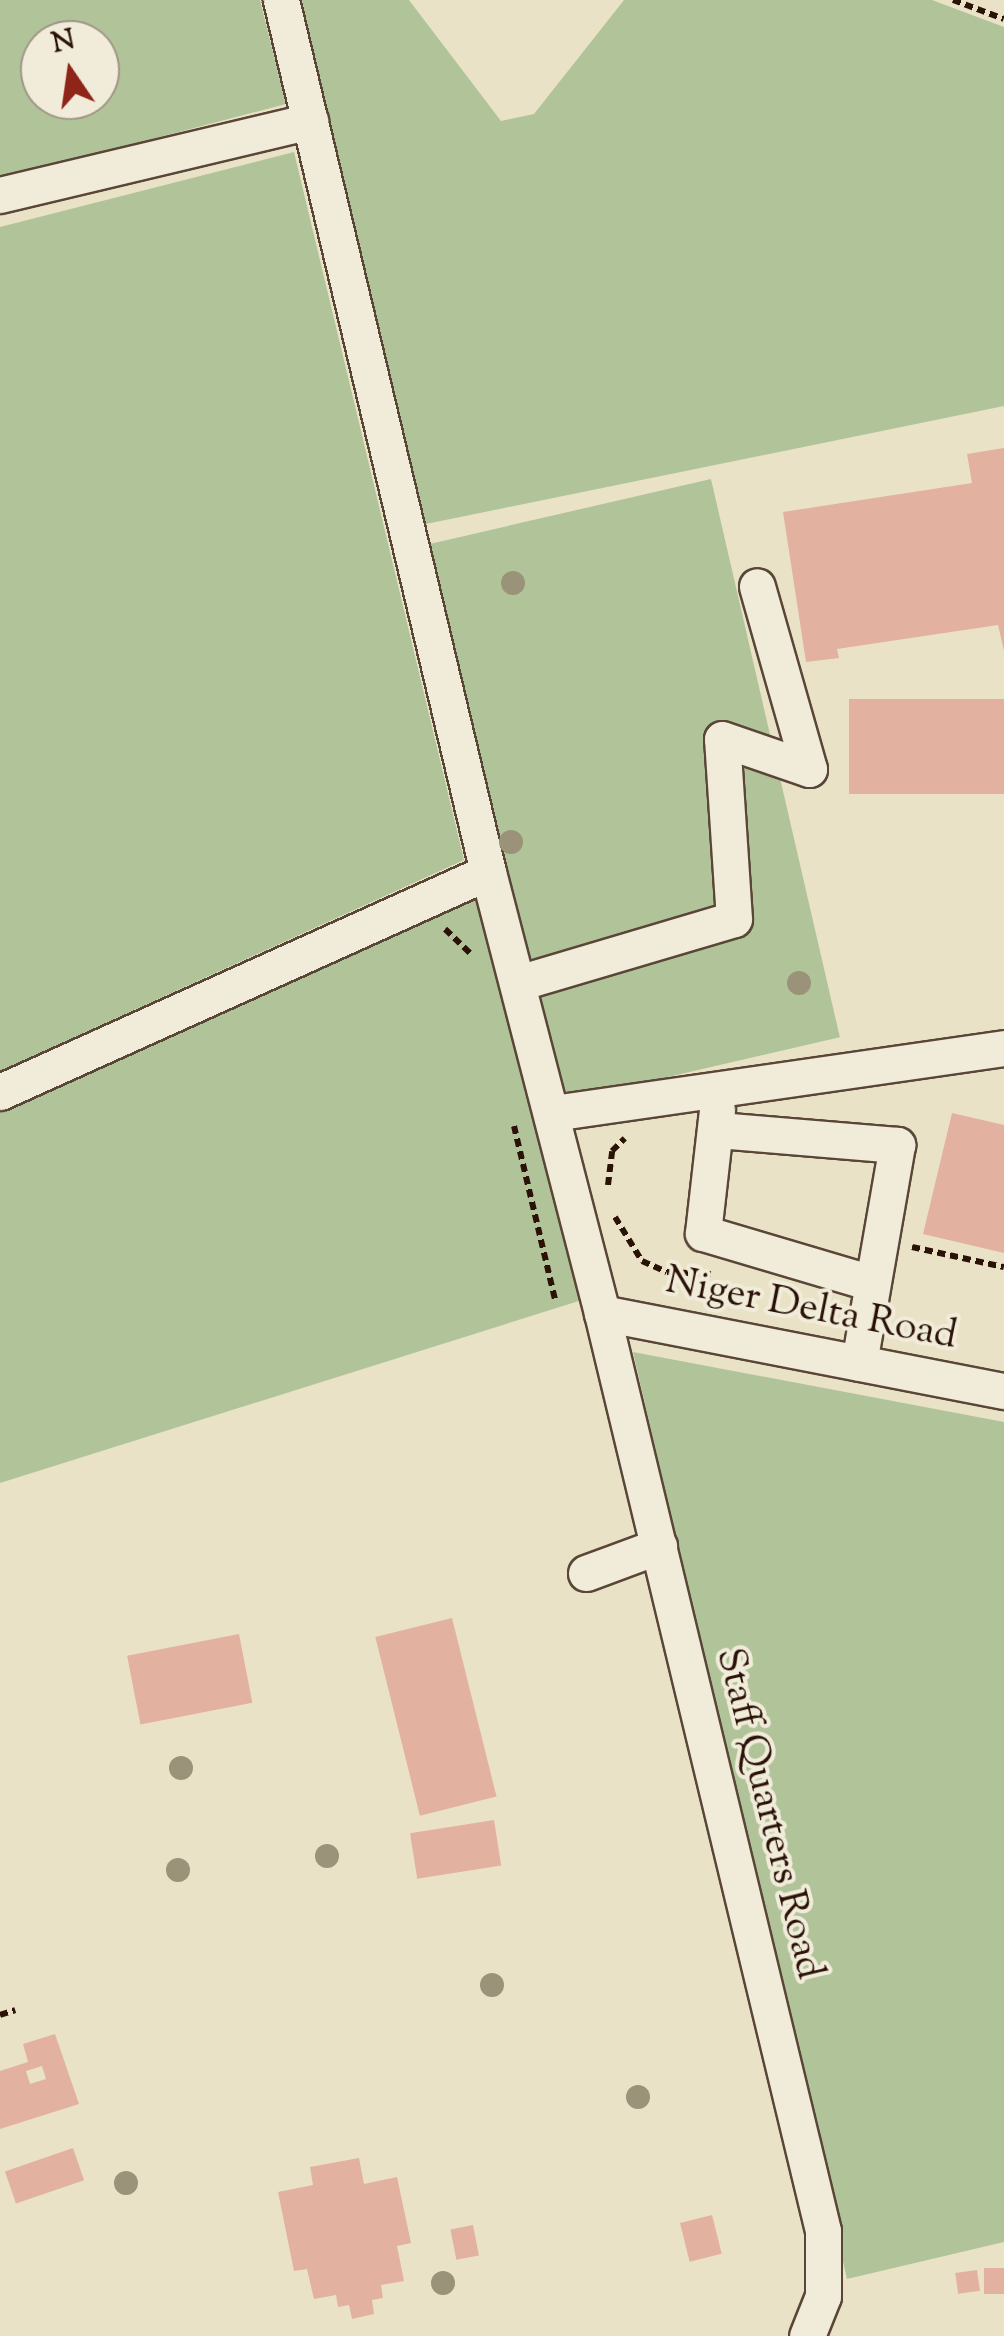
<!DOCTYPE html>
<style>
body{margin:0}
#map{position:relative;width:1004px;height:2336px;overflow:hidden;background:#eae2c6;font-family:"Sorts Mill Goudy",serif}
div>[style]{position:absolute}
.green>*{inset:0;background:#b1c499;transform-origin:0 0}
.building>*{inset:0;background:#e3b1a0;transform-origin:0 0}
.path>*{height:6px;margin-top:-3px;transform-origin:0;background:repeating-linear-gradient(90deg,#2a1207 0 8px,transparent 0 13px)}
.roads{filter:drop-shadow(2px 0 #5a4637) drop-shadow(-2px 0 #5a4637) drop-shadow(0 2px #5a4637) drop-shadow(0 -2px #5a4637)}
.minor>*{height:35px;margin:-17.5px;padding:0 17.5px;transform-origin:17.5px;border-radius:17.5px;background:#f1ecda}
.trees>*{width:24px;height:24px;margin:-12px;border-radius:50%;background:#9a9279}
span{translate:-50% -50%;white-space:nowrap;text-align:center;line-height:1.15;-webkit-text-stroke:8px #f1ecda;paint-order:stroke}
.street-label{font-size:40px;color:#2a1207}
.north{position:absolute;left:20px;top:20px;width:100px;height:100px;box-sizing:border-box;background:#f1ecda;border:2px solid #a19586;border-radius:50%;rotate:347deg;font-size:28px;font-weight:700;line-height:40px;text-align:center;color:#2a1207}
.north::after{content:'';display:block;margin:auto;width:35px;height:45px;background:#8f2418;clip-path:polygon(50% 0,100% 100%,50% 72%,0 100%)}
</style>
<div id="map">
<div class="green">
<div style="clip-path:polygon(evenodd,0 0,260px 0,286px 104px,0 179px,0 0,40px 40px,100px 40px,100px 100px,40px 100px,40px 40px)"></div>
<div style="clip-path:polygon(302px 0,409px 0,501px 121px,534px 114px,624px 0,932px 0,1004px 27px,1004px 406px,426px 524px,332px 157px)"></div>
<div style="clip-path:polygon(294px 152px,464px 860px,0 1071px,0 227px)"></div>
<div style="left:711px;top:479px;width:573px;height:292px;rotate:77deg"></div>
<div style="clip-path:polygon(482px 874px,598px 1295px,0 1483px,0 1096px)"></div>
<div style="clip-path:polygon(633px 1352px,1004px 1422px,1004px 2242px,847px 2279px)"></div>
</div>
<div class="building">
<div style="clip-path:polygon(1004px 448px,1004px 651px,998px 625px,837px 649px,839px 658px,806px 662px,783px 512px,972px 483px,967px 454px)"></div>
<div style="left:1004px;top:699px;width:95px;height:155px;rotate:90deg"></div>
<div style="clip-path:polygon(952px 1113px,1004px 1125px,1004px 1253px,923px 1234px)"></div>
<div style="left:452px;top:1618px;width:184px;height:79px;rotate:76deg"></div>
<div style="left:239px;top:1634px;width:70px;height:114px;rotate:79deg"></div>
<div style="left:494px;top:1820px;width:46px;height:85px;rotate:81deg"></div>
<div style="clip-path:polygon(evenodd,55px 2034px,79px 2104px,0 2129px,0 2071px,28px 2062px,23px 2044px,55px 2034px,42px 2066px,46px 2079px,30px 2084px,26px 2071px,42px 2066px)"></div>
<div style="left:73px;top:2148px;width:34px;height:72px;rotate:71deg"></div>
<div style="clip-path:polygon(359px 2158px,364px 2184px,397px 2177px,411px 2243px,397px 2246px,404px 2281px,381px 2285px,383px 2298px,372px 2300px,374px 2314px,352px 2319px,349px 2305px,338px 2307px,336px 2295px,314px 2299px,307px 2269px,294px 2271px,278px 2192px,313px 2185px,310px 2167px)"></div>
<div style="left:712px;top:2215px;width:40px;height:33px;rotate:76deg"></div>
<div style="left:473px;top:2225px;width:31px;height:23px;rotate:79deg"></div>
<div style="left:1004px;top:2268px;width:26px;height:20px;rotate:90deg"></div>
<div style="left:977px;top:2270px;width:21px;height:22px;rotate:82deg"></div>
</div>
<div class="path">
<div style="left:953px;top:0;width:54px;rotate:20.4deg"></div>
<div style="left:445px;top:929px;width:37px;rotate:44deg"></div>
<div style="left:514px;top:1126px;width:179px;rotate:76.7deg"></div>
<div style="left:608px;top:1185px;width:34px;rotate:-83deg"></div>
<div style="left:612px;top:1151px;width:18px;rotate:-45deg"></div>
<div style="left:615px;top:1217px;width:52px;rotate:58.5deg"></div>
<div style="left:642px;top:1261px;width:27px;rotate:24deg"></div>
<div style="left:667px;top:1272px;width:44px;rotate:2.6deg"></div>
<div style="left:912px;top:1247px;width:94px;rotate:12.3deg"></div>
<div style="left:0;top:2015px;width:16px;rotate:-18deg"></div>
</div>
<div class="roads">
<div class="minor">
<div style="left:281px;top:0;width:896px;rotate:76.65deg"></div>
<div style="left:488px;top:872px;width:455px;rotate:75.5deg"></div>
<div style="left:602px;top:1313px;width:944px;rotate:76.46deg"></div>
<div style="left:823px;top:2231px;width:65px;rotate:90deg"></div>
<div style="left:823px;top:2296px;width:43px;rotate:111.8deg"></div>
<div style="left:0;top:195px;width:319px;rotate:-13.4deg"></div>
<div style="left:518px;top:983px;width:225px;rotate:-16.5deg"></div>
<div style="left:734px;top:919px;width:180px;rotate:-93.8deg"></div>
<div style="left:722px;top:739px;width:92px;rotate:19deg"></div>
<div style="left:809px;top:769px;width:190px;rotate:-105.9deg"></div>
<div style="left:0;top:1092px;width:535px;rotate:-24.27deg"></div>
<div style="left:717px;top:1110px;width:124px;rotate:96.5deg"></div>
<div style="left:703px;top:1233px;width:176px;rotate:16.5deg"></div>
<div style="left:553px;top:1113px;width:456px;rotate:-8.2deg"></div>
<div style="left:718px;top:1130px;width:180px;rotate:4.8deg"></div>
<div style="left:897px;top:1145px;width:221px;rotate:99.9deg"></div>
<div style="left:602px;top:1313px;width:409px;rotate:11deg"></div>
<div style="left:586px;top:1573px;width:78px;rotate:-20.3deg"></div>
</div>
</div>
<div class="trees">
<div style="left:513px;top:583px"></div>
<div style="left:511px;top:842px"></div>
<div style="left:799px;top:983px"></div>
<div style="left:181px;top:1768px"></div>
<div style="left:327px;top:1856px"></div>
<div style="left:178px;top:1870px"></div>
<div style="left:492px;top:1985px"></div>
<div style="left:638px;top:2097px"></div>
<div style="left:126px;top:2183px"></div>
<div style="left:443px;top:2283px"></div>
</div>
<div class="street-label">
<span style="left:811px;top:1310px;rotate:11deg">Niger Delta Road</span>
<span style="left:768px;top:1814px;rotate:76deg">Staff Quarters Road</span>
</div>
<div class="north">N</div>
</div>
